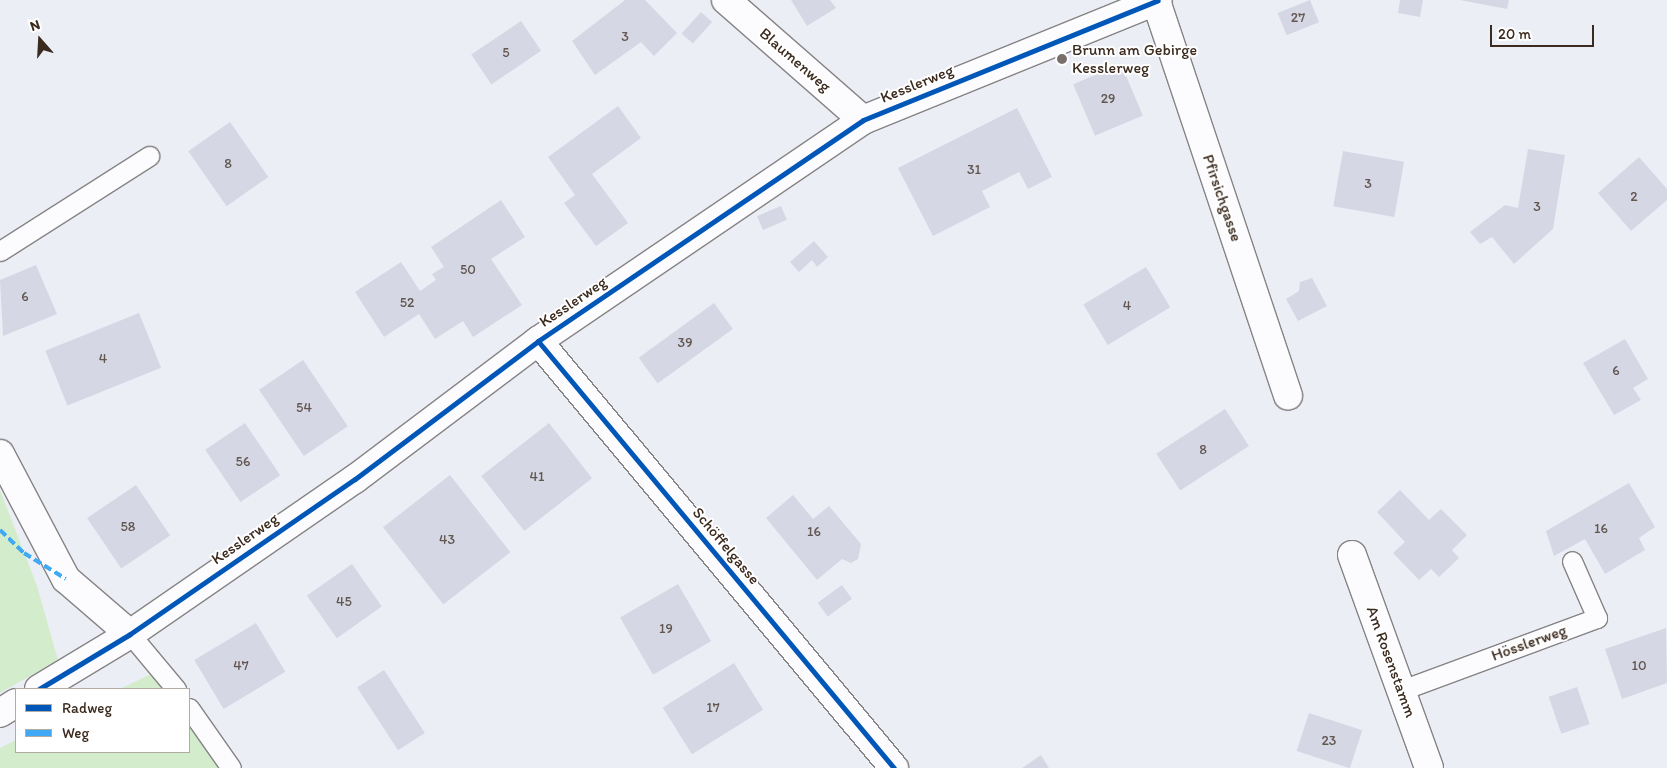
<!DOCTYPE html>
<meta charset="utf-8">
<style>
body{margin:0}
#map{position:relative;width:1667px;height:768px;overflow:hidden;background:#eceef6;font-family:Itim,sans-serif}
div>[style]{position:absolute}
.green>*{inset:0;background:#d2eccc}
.building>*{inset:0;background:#d5d7e4;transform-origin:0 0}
.roads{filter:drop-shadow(1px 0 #868384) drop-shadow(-1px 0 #868384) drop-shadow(0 1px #868384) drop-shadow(0 -1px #868384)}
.service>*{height:19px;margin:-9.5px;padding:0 9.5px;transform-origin:9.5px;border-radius:9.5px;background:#fcfcfe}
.minor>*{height:28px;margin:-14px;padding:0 14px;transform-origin:14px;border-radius:14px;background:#fcfcfe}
.quiet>*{height:4px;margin-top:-2px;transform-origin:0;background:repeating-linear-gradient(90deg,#3fa9f5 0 8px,transparent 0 12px)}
.cycleway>*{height:5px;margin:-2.5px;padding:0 2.5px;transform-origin:2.5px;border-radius:2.5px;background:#0057b8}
.dots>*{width:14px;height:14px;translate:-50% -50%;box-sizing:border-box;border:2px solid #fff;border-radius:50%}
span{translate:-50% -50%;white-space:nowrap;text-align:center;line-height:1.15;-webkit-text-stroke:4px #fff;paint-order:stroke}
.number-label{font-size:14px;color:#625650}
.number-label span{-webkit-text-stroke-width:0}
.poi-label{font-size:16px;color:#3b2a1e}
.left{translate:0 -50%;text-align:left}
.street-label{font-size:16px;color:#3b2a1e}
.legend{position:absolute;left:15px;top:688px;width:175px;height:65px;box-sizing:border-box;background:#fff;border:1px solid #b1aaa5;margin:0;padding:6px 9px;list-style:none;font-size:15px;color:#3b2a1e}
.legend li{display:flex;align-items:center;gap:10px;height:25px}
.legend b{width:25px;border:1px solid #b1aaa5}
.north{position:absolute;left:15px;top:15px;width:50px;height:50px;-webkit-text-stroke:4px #fff;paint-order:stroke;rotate:341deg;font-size:14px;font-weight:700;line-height:20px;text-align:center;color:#3b2a1e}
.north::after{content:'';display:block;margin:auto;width:18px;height:22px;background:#3b2a1e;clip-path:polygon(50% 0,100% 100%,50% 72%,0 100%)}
.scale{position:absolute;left:1490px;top:25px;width:104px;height:22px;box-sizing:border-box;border:2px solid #3b2a1e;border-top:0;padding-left:6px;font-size:15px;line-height:18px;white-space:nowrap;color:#3b2a1e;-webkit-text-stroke:4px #fff;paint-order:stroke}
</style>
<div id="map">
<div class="green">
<div style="clip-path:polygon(0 490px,37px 586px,58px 660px,0 693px)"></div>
<div style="clip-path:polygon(155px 672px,166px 689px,120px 689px)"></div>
<div style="clip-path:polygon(189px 723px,218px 768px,0 768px,0 748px,16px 740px,16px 752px,189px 752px)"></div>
</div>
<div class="building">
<div style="clip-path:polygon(625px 0,645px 0,677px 33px,654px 56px,641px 42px,595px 75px,572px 41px)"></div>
<div style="clip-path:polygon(791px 0,830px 0,836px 8px,807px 26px)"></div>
<div style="left:1310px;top:0;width:24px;height:35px;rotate:68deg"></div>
<div style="clip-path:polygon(1400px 0,1423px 0,1420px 17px,1398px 13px)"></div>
<div style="clip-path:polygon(1460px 0,1509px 0,1507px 9px)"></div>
<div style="left:701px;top:12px;width:15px;height:29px;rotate:42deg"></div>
<div style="left:521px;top:21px;width:36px;height:60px;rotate:56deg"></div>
<div style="left:1121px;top:64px;width:56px;height:52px;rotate:67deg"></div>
<div style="clip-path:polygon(618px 106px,641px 138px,592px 174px,628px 223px,596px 246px,564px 203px,575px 195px,548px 157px)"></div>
<div style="clip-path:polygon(1017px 108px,1052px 177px,1028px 189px,1019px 172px,982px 191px,990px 207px,933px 236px,898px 168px)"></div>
<div style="left:230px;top:122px;width:67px;height:51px;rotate:55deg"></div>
<div style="clip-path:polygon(1528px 149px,1565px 155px,1553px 229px,1514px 264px,1492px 237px,1480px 244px,1470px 232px,1505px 205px,1518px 208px)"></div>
<div style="left:1343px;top:151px;width:62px;height:56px;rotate:10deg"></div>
<div style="clip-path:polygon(1639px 157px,1667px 189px,1667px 200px,1631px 231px,1598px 193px)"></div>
<div style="clip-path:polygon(501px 200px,525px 237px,491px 259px,522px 305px,473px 337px,463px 321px,435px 339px,419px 314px,384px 337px,355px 292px,401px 262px,420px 291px,436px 280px,432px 274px,444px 267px,431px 247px)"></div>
<div style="left:781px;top:206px;width:15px;height:26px;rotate:67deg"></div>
<div style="clip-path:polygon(814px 241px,828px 257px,817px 267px,812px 260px,799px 272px,790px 262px)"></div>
<div style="clip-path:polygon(36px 265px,57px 314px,3px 336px,0 280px)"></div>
<div style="left:1146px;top:267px;width:47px;height:73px;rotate:59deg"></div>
<div style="clip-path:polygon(1312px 278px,1327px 306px,1298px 321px,1286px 299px,1299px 291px,1300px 282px)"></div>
<div style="left:714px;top:303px;width:32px;height:93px;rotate:54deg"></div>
<div style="left:139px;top:313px;width:59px;height:101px;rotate:68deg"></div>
<div style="clip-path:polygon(1625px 339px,1648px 379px,1633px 388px,1641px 400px,1614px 415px,1583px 363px)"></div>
<div style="left:303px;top:360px;width:80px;height:53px;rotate:56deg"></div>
<div style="left:1225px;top:409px;width:44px;height:82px;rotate:57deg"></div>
<div style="left:245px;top:423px;width:63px;height:48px;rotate:56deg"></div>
<div style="left:549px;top:423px;width:70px;height:86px;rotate:52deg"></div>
<div style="left:450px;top:475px;width:98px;height:85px;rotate:52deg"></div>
<div style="clip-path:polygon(1629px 483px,1655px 527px,1639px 538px,1645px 550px,1605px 574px,1585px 539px,1554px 556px,1546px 531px)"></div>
<div style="left:136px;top:485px;width:61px;height:59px;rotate:56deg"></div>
<div style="clip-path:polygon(1400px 490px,1429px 520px,1441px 509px,1467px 535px,1452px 550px,1459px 558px,1439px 577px,1431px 569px,1419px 580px,1393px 553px,1405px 542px,1377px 512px)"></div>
<div style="clip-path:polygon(793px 495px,813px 519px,829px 506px,861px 544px,858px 559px,851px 563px,842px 559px,817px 580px,766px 518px)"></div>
<div style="left:352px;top:564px;width:52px;height:55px;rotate:55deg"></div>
<div style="left:678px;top:584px;width:66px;height:67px;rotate:60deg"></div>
<div style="left:842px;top:585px;width:17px;height:30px;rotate:54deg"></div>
<div style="left:256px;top:623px;width:57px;height:72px;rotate:59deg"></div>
<div style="clip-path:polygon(1666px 628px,1667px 683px,1622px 699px,1605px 649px)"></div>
<div style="left:734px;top:663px;width:55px;height:84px;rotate:58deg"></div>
<div style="left:384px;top:670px;width:75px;height:32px;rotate:57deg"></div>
<div style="left:1577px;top:687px;width:39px;height:30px;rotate:71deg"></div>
<div style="left:1309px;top:713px;width:56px;height:40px;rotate:18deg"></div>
<div style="clip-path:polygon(1041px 755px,1049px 768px,1022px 768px)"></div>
</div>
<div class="roads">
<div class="service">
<div style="left:0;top:251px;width:177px;rotate:-32.5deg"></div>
<div style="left:130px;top:634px;width:72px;rotate:50.1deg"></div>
<div style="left:1402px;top:690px;width:208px;rotate:-20.3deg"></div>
<div style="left:1597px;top:618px;width:62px;rotate:-113.7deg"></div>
<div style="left:189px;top:708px;width:73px;rotate:55deg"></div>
</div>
<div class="minor">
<div style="left:726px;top:0;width:182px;rotate:41.2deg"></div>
<div style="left:1156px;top:1px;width:416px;rotate:71.5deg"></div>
<div style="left:538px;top:341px;width:556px;rotate:50.18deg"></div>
<div style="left:0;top:454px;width:141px;rotate:62.2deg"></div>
<div style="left:66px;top:579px;width:84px;rotate:40.7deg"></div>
<div style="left:1352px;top:555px;width:226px;rotate:70.1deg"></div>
<div style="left:39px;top:689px;width:106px;rotate:-31.1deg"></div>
<div style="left:130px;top:634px;width:273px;rotate:-34.6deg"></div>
<div style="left:355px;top:479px;width:229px;rotate:-37deg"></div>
<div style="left:538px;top:341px;width:393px;rotate:-34.2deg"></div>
<div style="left:863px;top:120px;width:318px;rotate:-22.1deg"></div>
<div style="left:0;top:713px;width:19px;rotate:-32deg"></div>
</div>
</div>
<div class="quiet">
<div style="left:0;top:530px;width:33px;rotate:44deg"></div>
<div style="left:24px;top:553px;width:49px;rotate:31.8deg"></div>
</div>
<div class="cycleway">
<div style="left:538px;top:341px;width:556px;rotate:50.18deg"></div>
<div style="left:39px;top:689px;width:106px;rotate:-31.1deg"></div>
<div style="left:130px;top:634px;width:273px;rotate:-34.6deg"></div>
<div style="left:355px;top:479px;width:229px;rotate:-37deg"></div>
<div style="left:538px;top:341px;width:393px;rotate:-34.2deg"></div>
<div style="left:863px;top:120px;width:318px;rotate:-22.1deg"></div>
</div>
<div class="dots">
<div style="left:1062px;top:59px;background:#796f6a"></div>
</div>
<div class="number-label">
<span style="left:1298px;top:18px">27</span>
<span style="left:625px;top:37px">3</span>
<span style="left:506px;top:53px">5</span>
<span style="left:1108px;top:99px">29</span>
<span style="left:228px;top:164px">8</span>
<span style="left:974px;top:170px">31</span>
<span style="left:1368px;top:184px">3</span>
<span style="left:1634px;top:197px">2</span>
<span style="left:1537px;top:207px">3</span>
<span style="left:468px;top:270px">50</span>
<span style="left:25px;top:297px">6</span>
<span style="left:407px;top:303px">52</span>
<span style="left:1127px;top:306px">4</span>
<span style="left:685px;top:343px">39</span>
<span style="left:103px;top:359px">4</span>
<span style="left:1616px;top:371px">6</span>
<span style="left:304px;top:408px">54</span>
<span style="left:1203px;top:450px">8</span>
<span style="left:243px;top:462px">56</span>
<span style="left:537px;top:477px">41</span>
<span style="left:128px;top:527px">58</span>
<span style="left:1601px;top:529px">16</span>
<span style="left:814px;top:532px">16</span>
<span style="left:447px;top:540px">43</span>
<span style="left:344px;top:602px">45</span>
<span style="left:666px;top:629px">19</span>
<span style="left:241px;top:666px">47</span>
<span style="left:1639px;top:666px">10</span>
<span style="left:713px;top:708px">17</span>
<span style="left:1329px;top:741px">23</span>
</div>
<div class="poi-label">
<span class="left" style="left:1072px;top:59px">Brunn am Gebirge<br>Kesslerweg</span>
</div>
<div class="street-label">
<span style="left:795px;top:60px;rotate:41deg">Blaumenweg</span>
<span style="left:917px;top:84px;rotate:-22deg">Kesslerweg</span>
<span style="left:1222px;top:198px;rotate:71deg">Pfirsichgasse</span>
<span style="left:573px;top:302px;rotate:-34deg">Kesslerweg</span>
<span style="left:245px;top:539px;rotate:-35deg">Kesslerweg</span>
<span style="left:726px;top:546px;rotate:50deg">Schöffelgasse</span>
<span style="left:1529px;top:643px;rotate:-20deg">Hösslerweg</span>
<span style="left:1391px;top:662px;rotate:70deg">Am Rosenstamm</span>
</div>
<ul class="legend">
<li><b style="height:6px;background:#0057b8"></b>Radweg</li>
<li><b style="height:6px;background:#3fa9f5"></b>Weg</li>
</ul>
<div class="north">N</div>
<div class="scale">20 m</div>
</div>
